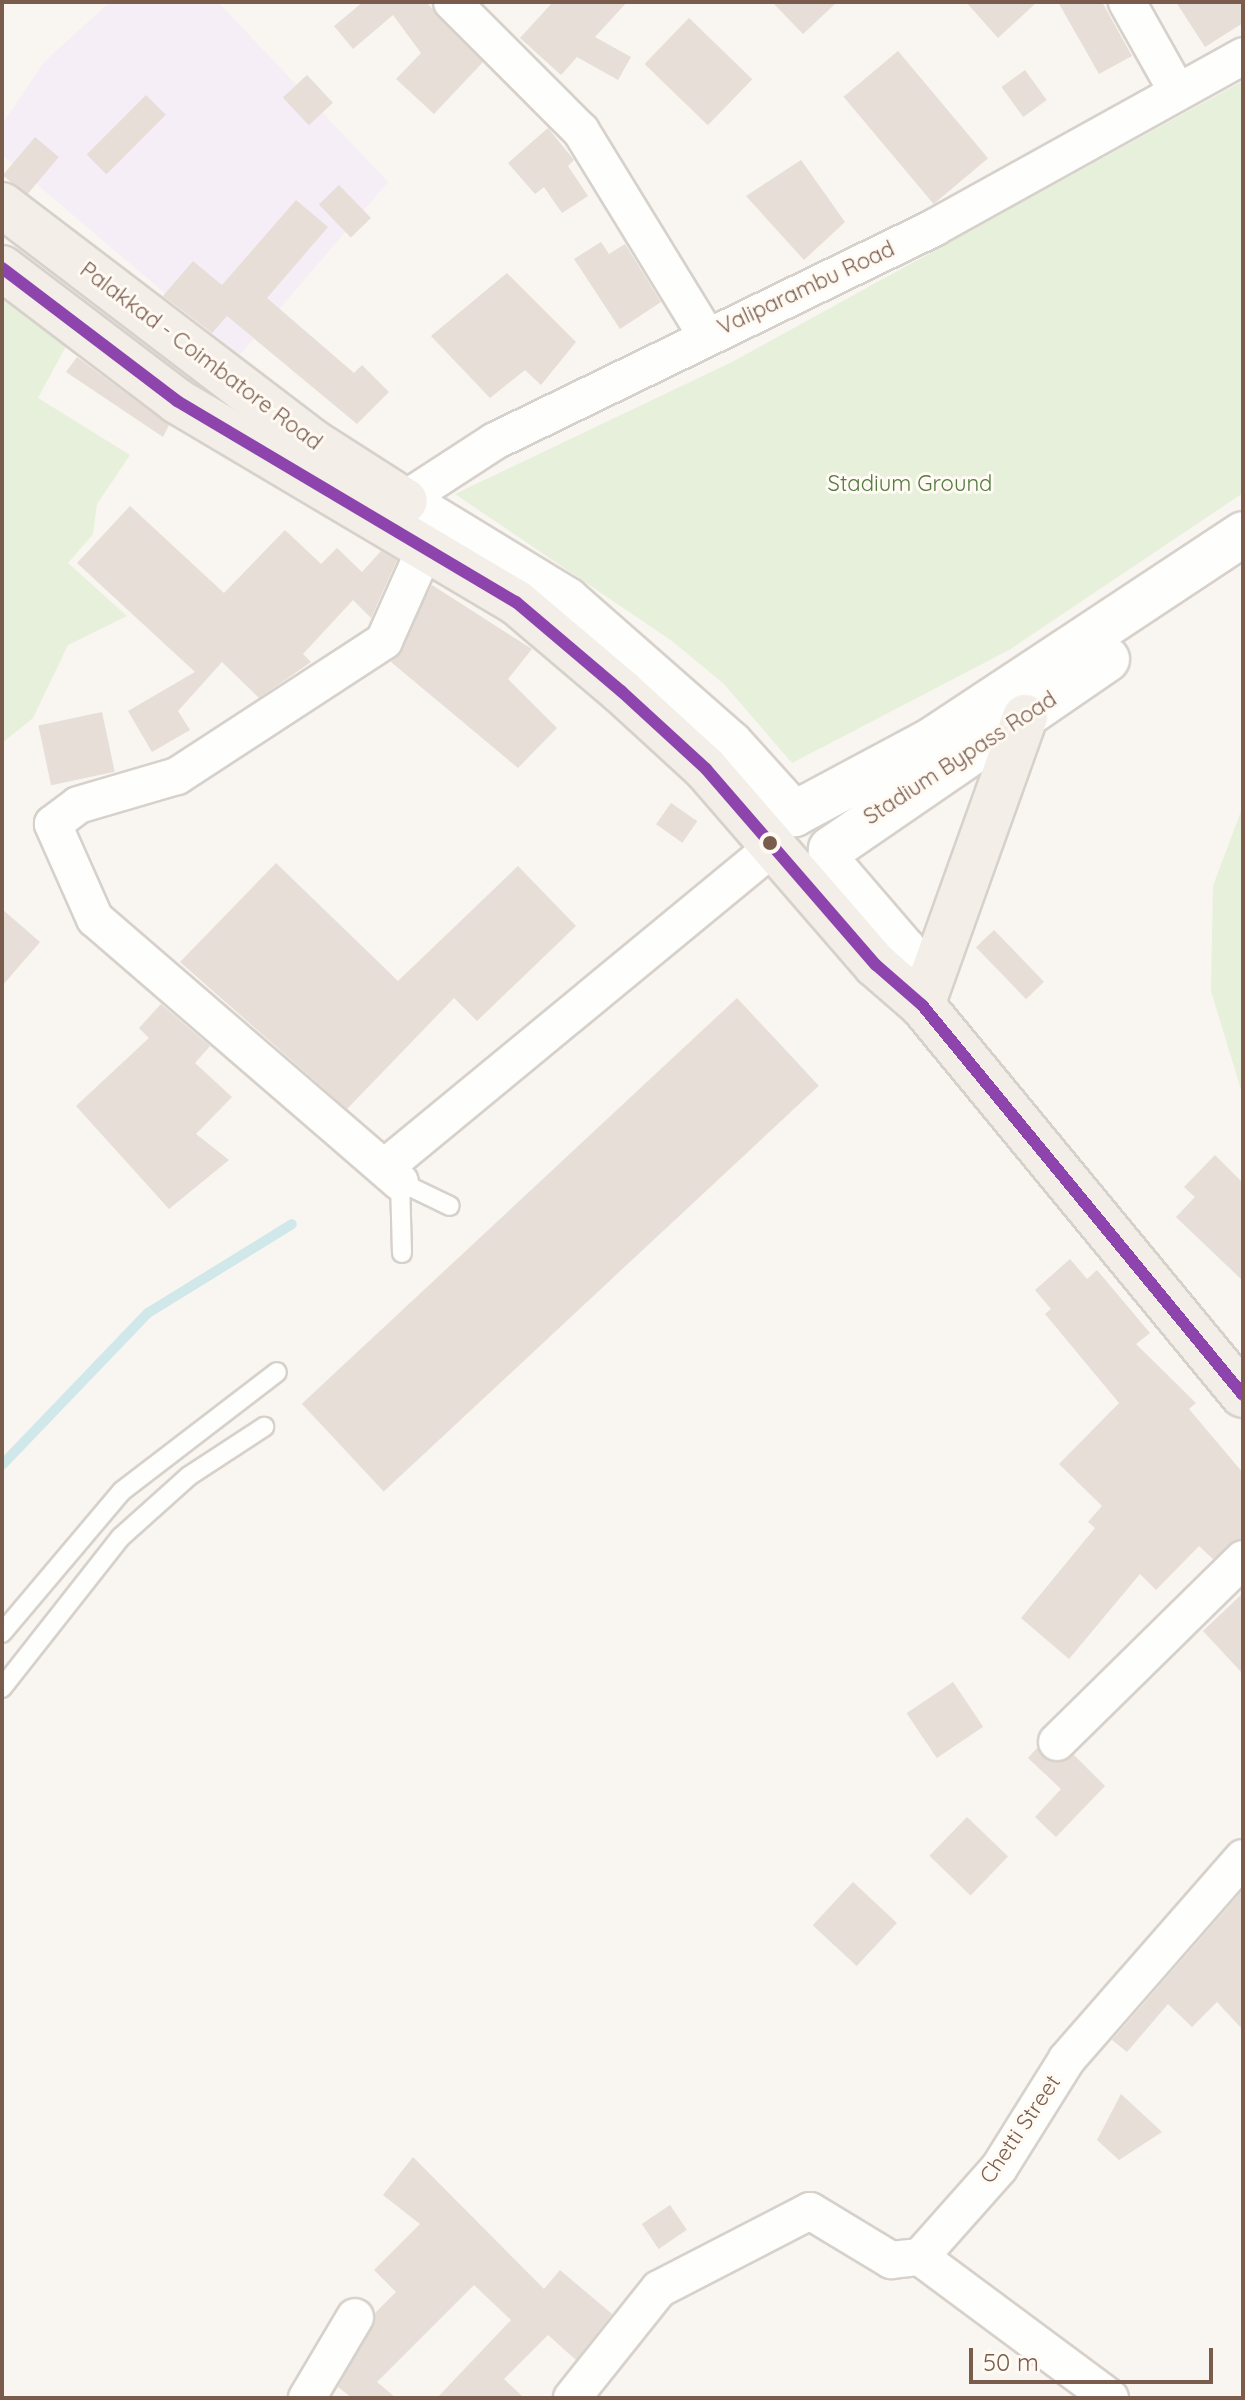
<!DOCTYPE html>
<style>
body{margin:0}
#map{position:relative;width:1245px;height:2400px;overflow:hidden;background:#f9f5f0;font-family:Quicksand,sans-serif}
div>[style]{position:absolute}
.education>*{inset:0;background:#f6eef6}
.green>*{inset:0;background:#e7f0db}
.stream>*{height:10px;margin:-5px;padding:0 5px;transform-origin:5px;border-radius:5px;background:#d0e8ea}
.building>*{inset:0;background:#e6ded7;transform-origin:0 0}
.roads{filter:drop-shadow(2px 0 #d7d1cb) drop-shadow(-2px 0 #d7d1cb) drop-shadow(0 2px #d7d1cb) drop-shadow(0 -2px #d7d1cb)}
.lane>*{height:18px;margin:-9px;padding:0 9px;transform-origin:9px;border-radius:9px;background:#fefefd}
.street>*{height:36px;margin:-18px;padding:0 18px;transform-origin:18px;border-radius:18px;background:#fefefd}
.secondary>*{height:44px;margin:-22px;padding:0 22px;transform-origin:22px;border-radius:22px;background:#fefefd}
.primary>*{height:44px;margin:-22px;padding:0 22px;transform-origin:22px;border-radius:22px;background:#f3eee8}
.bus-1>*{height:12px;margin:-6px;padding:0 6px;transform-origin:6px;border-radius:6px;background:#8e44ad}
.dots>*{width:22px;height:22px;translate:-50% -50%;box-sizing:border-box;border:4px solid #fffaf3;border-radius:50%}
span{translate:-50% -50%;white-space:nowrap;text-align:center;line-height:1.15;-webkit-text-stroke:6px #fffaf3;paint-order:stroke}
.street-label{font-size:22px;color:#7a5c4d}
.park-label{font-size:22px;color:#537a41}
.frame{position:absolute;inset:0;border:4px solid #7a5c4d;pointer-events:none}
.scale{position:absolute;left:969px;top:2348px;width:244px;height:36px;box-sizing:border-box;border:4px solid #7a5c4d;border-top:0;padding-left:10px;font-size:24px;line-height:28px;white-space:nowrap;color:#7a5c4d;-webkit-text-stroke:6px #fffaf3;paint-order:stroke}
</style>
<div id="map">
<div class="education">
<div style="clip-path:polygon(110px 2px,218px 2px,388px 182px,239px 356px,2px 155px,2px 124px,44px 62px)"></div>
</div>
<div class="green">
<div style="clip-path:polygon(1243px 81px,1243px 493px,1009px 650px,792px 763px,724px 684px,672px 641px,455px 494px,732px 362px)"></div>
<div style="clip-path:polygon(4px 290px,66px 346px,38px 398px,130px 455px,97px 504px,93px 534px,68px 563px,127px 616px,68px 645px,33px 718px,2px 743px)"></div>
<div style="clip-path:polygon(1243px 806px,1243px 1096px,1211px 991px,1213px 886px)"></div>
</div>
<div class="stream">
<div style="left:2px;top:1465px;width:211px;rotate:-46.2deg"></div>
<div style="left:148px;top:1313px;width:169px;rotate:-31.7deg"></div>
</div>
<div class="building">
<div style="clip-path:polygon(363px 2px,426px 2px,483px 62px,434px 114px,396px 79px,421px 53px,393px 15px,353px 49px,334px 26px)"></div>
<div style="clip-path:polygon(553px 2px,627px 2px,595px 37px,631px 57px,618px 80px,577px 57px,561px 75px,520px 38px)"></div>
<div style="clip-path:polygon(772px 2px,837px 2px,803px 34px)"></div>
<div style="clip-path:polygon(966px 2px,1037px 2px,998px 38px)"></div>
<div style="clip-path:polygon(1058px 2px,1102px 2px,1132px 56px,1099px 74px)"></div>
<div style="clip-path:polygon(1176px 2px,1243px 2px,1243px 23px,1205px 47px)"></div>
<div style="left:689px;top:18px;width:88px;height:64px;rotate:44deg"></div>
<div style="left:898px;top:51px;width:140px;height:71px;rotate:50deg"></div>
<div style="left:1025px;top:70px;width:37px;height:29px;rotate:54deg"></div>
<div style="left:307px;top:75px;width:38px;height:33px;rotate:47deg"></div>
<div style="left:146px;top:95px;width:28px;height:84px;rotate:45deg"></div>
<div style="clip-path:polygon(548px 128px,574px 160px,568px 166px,588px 196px,562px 213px,544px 187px,535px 194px,508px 163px)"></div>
<div style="left:35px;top:137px;width:31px;height:50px;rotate:40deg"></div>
<div style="clip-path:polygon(801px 160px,845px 222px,804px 260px,746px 196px)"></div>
<div style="left:339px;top:185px;width:46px;height:28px;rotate:46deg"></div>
<div style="clip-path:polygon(296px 200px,328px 227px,267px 298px,354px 373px,362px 365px,389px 392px,357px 424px,227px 316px,212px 333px,163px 296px,193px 261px,222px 285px)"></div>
<div style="clip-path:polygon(601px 242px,609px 254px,625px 244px,661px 302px,620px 329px,574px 259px)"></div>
<div style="clip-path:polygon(507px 273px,576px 342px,541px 385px,525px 370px,490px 398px,431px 336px)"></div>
<div style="clip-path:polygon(77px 357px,169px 425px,163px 437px,66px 372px)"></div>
<div style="clip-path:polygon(130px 506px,224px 593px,285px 530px,321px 564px,337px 548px,362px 572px,381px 551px,397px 560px,371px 618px,353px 600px,303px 654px,311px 662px,259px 698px,222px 662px,178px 711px,190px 730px,152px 752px,128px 711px,195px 672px,77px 563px)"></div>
<div style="clip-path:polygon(432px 585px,532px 649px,508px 679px,557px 728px,518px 768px,391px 662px)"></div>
<div style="left:102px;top:712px;width:61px;height:65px;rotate:78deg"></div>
<div style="left:671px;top:803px;width:32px;height:26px;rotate:35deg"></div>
<div style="clip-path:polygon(276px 863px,398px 981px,518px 866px,576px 926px,477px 1021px,454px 998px,347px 1109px,180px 962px)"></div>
<div style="clip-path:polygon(2px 909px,40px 942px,2px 986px)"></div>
<div style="left:994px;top:930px;width:72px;height:25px;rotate:46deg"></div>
<div style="left:737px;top:998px;width:120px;height:595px;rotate:47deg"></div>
<div style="clip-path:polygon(161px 1004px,210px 1046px,195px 1063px,232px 1097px,196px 1134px,229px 1160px,169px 1209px,76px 1106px,149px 1038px,139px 1028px)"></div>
<div style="clip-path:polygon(1215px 1155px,1243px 1183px,1243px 1281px,1176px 1217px,1195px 1197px,1184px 1187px)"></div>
<div style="clip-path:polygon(1070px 1259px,1087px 1279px,1097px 1270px,1150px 1333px,1136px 1344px,1196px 1403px,1189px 1409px,1243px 1473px,1243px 1539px,1213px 1559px,1199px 1546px,1156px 1590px,1140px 1574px,1069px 1659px,1021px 1618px,1095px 1528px,1088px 1522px,1102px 1506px,1059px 1464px,1119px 1403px,1045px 1314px,1051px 1309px,1035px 1290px)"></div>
<div style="clip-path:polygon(1243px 1593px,1243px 1674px,1203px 1631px)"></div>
<div style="left:953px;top:1682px;width:54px;height:56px;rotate:56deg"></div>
<div style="clip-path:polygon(1037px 1748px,1052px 1762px,1074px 1755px,1105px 1786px,1056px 1837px,1035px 1817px,1061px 1789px,1028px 1758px)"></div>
<div style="left:967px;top:1817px;width:57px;height:54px;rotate:44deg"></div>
<div style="left:853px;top:1882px;width:60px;height:59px;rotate:43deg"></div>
<div style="clip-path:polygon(1243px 1890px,1243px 2030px,1217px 2002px,1192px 2027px,1168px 2004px,1127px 2052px,1112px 2040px)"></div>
<div style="clip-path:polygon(1121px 2094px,1162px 2132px,1119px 2160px,1097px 2140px)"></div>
<div style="clip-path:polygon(413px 2157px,544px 2289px,560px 2270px,612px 2314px,576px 2360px,548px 2335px,504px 2379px,524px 2398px,437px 2398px,511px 2320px,474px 2285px,377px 2382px,396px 2398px,352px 2398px,338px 2387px,375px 2313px,396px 2292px,374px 2270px,420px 2224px,383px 2195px)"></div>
<div style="left:670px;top:2205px;width:30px;height:34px;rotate:56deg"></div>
</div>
<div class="roads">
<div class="lane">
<div style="left:402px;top:1253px;width:71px;rotate:-91.6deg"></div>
<div style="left:400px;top:1182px;width:55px;rotate:25.6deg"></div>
<div style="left:2px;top:1633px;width:186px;rotate:-49.8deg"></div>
<div style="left:122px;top:1491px;width:195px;rotate:-37.5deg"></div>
<div style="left:2px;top:1688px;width:192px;rotate:-51.8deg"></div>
<div style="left:121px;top:1537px;width:91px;rotate:-41.9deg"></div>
<div style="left:189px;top:1476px;width:90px;rotate:-33.2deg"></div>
</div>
<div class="street">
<div style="left:452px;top:2px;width:182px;rotate:45deg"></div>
<div style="left:581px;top:131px;width:239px;rotate:58.5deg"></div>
<div style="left:1127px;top:2px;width:102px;rotate:60.7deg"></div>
<div style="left:384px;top:513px;width:132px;rotate:-33deg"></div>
<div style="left:495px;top:441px;width:489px;rotate:-25.9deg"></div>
<div style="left:935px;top:227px;width:352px;rotate:-29deg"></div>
<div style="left:384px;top:1168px;width:509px;rotate:-39.5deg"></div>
<div style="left:400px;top:1182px;width:403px;rotate:-139.2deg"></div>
<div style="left:95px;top:919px;width:104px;rotate:-113.9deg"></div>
<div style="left:53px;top:824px;width:31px;rotate:-37deg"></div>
<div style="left:78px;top:805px;width:103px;rotate:-16.3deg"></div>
<div style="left:177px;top:776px;width:247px;rotate:-33.1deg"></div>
<div style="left:384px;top:641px;width:101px;rotate:-66deg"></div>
<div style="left:1057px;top:1742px;width:261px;rotate:-44.5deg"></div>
<div style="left:307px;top:2398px;width:94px;rotate:-59.3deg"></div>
<div style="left:572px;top:2398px;width:139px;rotate:-51.4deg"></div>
<div style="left:659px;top:2289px;width:170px;rotate:-27.3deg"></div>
<div style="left:810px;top:2211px;width:95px;rotate:31.2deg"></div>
<div style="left:891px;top:2260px;width:29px;rotate:-6deg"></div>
<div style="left:1110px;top:2398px;width:237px;rotate:-143.4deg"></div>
<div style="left:920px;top:2257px;width:119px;rotate:-48.4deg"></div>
<div style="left:999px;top:2168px;width:128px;rotate:-58deg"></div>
<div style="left:1067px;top:2059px;width:267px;rotate:-48.8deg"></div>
</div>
<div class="secondary">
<div style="left:405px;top:501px;width:190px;rotate:31.4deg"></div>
<div style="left:567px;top:600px;width:217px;rotate:41.3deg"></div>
<div style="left:730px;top:743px;width:96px;rotate:48deg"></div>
<div style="left:794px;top:814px;width:157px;rotate:-28.2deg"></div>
<div style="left:932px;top:740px;width:373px;rotate:-33.5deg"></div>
<div style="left:922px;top:1005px;width:58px;rotate:-108.1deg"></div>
<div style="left:904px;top:950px;width:113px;rotate:-130.7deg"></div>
<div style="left:830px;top:864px;width:15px;rotate:-86deg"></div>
<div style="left:831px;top:849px;width:335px;rotate:-34.5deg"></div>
</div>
<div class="primary">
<div style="left:2px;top:205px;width:391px;rotate:37.3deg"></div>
<div style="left:313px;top:442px;width:109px;rotate:32.7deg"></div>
<div style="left:2px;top:268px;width:220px;rotate:37.2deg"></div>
<div style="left:177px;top:401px;width:394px;rotate:30.7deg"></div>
<div style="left:516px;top:602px;width:138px;rotate:40.3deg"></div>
<div style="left:621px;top:691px;width:115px;rotate:42.5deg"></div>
<div style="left:706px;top:769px;width:259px;rotate:49.1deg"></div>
<div style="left:876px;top:965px;width:61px;rotate:41deg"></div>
<div style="left:922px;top:1005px;width:505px;rotate:50.54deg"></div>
<div style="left:922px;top:1005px;width:306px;rotate:-70.3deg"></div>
</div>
</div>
<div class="bus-1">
<div style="left:2px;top:268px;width:220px;rotate:37.2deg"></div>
<div style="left:177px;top:401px;width:394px;rotate:30.7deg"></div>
<div style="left:516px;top:602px;width:138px;rotate:40.3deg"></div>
<div style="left:621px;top:691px;width:115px;rotate:42.5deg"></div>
<div style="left:706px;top:769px;width:259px;rotate:49.1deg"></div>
<div style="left:876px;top:965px;width:61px;rotate:41deg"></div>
<div style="left:922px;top:1005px;width:505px;rotate:50.54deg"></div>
</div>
<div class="dots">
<div style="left:770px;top:843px;background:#7a5c4d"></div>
</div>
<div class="street-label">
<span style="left:806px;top:288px;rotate:-25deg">Valiparambu Road</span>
<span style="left:201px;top:356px;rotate:37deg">Palakkad - Coimbatore Road</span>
<span style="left:960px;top:758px;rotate:-33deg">Stadium Bypass Road</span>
<span style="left:1020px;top:2129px;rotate:-56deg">Chetti Street</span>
</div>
<div class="park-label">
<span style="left:910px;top:484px">Stadium Ground</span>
</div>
<div class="frame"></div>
<div class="scale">50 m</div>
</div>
